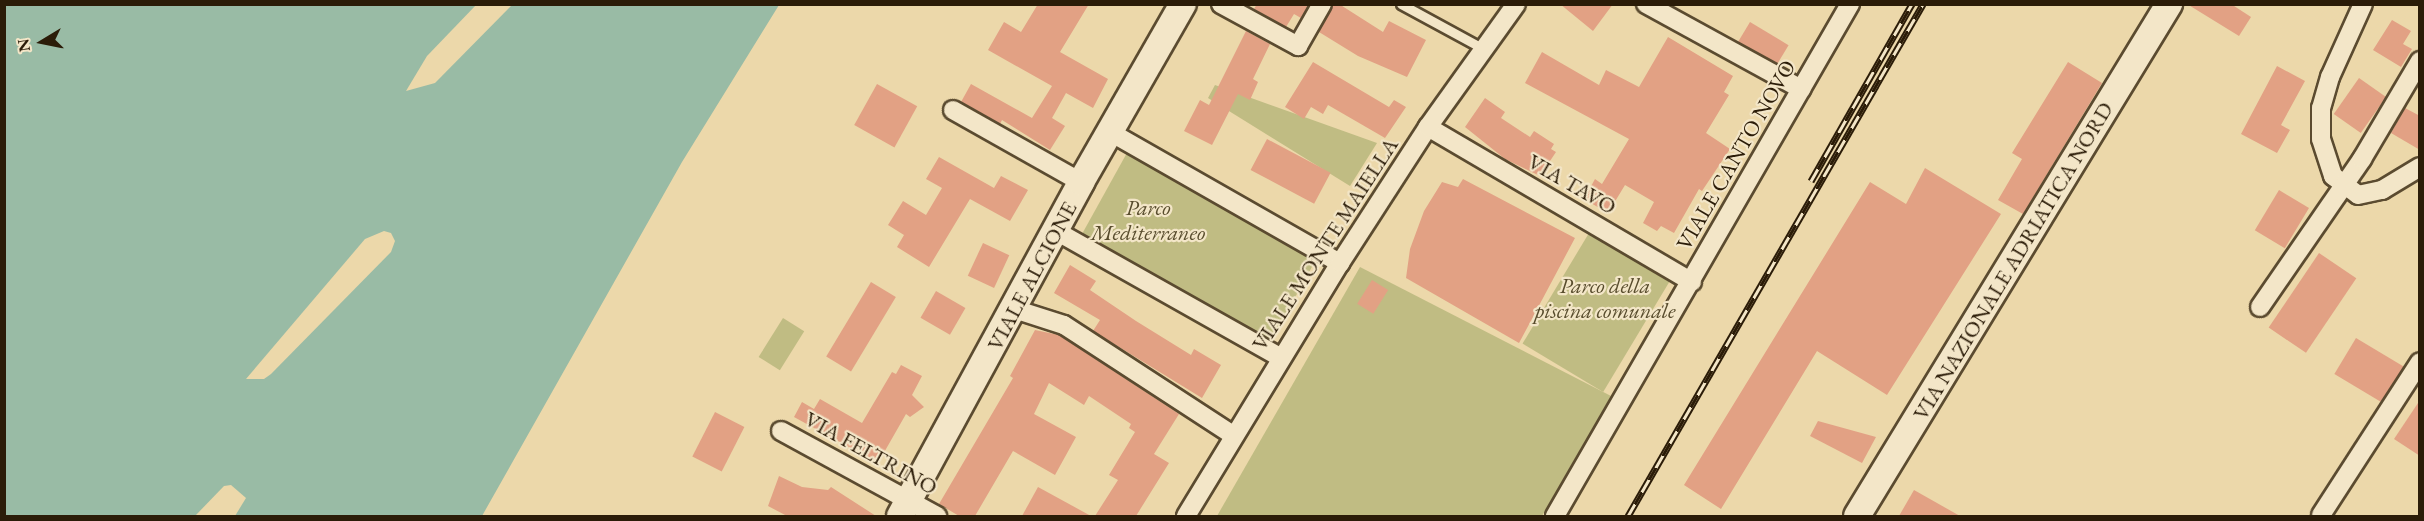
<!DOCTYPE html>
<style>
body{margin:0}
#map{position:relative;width:2424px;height:521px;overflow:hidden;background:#ecd8aa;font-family:"EB Garamond",serif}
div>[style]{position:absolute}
.green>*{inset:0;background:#c0bc83;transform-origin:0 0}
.water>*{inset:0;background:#99bba5}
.pier>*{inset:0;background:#ecd8aa}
.building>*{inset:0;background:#e2a184;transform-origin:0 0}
.roads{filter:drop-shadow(2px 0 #5b4b30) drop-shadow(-2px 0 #5b4b30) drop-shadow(0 2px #5b4b30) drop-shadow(0 -2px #5b4b30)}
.lane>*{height:9px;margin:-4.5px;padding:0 4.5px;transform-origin:4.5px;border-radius:4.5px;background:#f3e6c8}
.street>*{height:18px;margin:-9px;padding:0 9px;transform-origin:9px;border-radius:9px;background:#f3e6c8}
.secondary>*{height:26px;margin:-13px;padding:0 13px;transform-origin:13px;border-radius:13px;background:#f3e6c8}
.rail>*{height:7px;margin-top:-3.5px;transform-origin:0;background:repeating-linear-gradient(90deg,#f3e6c8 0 14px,#2b1c08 0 28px);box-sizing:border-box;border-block:2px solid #2b1c08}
span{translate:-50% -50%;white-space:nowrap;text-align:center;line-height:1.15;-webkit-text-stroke:4.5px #f3e6c8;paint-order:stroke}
.street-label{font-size:22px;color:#2b1c08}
.park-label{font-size:22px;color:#584c2d;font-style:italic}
.frame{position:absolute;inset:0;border:6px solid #2b1c08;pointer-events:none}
.north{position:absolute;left:12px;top:12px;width:60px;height:60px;-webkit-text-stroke:4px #f3e6c8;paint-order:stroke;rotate:260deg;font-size:16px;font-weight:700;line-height:24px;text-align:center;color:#2b1c08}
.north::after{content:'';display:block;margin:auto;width:21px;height:27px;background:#2b1c08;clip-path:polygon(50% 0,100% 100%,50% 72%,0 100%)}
</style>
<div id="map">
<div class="green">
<div style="clip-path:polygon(1215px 85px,1377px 143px,1350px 186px,1208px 98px)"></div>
<div style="left:1128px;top:151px;width:217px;height:100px;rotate:29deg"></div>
<div style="left:1589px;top:233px;width:94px;height:129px;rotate:31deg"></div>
<div style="clip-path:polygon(1360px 267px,1611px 396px,1542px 516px,1217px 516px)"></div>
<div style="left:783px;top:318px;width:25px;height:46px;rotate:32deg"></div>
</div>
<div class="water">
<div style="clip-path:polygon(4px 5px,779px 5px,682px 162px,482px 516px,5px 516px)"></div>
</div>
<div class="pier">
<div style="clip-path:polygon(477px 4px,512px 5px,435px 83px,406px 91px,427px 56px)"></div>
<div style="clip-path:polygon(384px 231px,391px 233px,395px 241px,391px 252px,271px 374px,264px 379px,246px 379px,365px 239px)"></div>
<div style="clip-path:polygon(231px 485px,246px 498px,235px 516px,195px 516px,224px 486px)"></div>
</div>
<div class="building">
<div style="clip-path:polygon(1038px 4px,1089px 4px,1060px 52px,1108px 79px,1093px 108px,1066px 93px,1052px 118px,1065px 126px,1050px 150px,1002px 120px,1000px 124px,961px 102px,971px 84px,1032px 118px,1052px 86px,988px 50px,1004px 22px,1021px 32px)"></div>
<div style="clip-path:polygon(1257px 4px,1309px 4px,1301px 18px,1294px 14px,1286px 27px,1254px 9px)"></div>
<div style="clip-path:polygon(1333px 4px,1339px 4px,1383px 32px,1389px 21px,1426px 40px,1407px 77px,1358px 56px,1319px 32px)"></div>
<div style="clip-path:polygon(1560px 4px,1613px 4px,1593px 31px)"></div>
<div style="clip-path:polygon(2187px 4px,2231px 4px,2251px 17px,2239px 36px)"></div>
<div style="clip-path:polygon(2392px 20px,2411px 31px,2403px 44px,2412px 49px,2401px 67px,2373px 50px)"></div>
<div style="left:1750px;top:22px;width:45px;height:23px;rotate:31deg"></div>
<div style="clip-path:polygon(1246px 31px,1270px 44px,1253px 79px,1258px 82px,1250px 100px,1238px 94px,1212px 145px,1184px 131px,1200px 100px,1209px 105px)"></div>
<div style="clip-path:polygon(1668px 37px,1733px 76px,1724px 92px,1729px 95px,1706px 133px,1730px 149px,1702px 191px,1699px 189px,1674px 233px,1661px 226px,1657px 231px,1643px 223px,1654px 202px,1625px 185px,1608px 213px,1584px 199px,1595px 179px,1602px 184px,1629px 139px,1525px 83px,1542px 52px,1599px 85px,1606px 70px,1639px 87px)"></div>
<div style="clip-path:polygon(1313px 62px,1389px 107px,1394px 100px,1406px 107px,1385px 138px,1328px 105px,1323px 114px,1311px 107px,1304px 119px,1285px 107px)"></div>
<div style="clip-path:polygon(2068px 62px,2102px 83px,2023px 214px,1998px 200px,2022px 159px,2012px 153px)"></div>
<div style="clip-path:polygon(2277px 66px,2305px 81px,2281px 125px,2290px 130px,2277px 153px,2241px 134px)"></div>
<div style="left:2359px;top:78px;width:33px;height:44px;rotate:35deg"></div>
<div style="left:877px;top:84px;width:46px;height:47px;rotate:29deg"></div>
<div style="clip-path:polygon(1485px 98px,1505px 112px,1501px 118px,1530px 137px,1534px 131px,1554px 144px,1551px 149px,1556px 152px,1540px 176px,1505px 159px,1465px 127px)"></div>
<div style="clip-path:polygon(2405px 108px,2420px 116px,2420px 150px,2391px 133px)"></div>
<div style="left:1267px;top:139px;width:72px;height:35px;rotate:28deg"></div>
<div style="clip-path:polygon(939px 157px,994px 188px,1001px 176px,1028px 190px,1010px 221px,970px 199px,929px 267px,897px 247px,904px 235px,888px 225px,903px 201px,926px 215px,942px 188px,926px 179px)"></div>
<div style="clip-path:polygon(1925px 168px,2001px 214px,1887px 395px,1817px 351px,1721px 509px,1684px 485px,1870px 182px,1906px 204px)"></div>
<div style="clip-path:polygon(1463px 179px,1575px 238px,1519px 343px,1406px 278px,1410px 249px,1424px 211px,1442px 182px,1458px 187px)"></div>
<div style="left:2279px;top:190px;width:35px;height:47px;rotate:31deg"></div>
<div style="left:983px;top:243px;width:29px;height:36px;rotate:25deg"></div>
<div style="left:2319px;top:253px;width:45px;height:90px;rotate:34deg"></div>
<div style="clip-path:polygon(1070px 265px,1096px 281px,1090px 290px,1136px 321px,1191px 355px,1194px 349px,1221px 365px,1202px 398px,1093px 331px,1100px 320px,1054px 293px)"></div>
<div style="left:1372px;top:280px;width:19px;height:28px;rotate:32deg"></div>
<div style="left:871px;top:282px;width:29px;height:87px;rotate:31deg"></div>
<div style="left:936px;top:291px;width:34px;height:31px;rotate:30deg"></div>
<div style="clip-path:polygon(1035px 330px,1059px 335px,1179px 414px,1154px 454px,1169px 463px,1136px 516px,1095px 516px,1118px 480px,1109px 475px,1135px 432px,1129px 428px,1131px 424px,1089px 396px,1084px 405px,1049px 383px,1034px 414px,1076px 437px,1055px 475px,1013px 451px,975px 516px,959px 516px,939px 504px,1013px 378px,1010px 376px)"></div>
<div style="left:2356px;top:338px;width:56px;height:42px;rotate:31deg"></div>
<div style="clip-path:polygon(901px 365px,922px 376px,912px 395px,924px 407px,910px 417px,906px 414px,878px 463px,794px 417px,802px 402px,814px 409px,820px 399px,862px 423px,892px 372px,896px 374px)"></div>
<div style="clip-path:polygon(2420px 400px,2420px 456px,2394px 439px)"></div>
<div style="left:715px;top:412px;width:33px;height:50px;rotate:27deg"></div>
<div style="clip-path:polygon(1818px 421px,1876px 437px,1862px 463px,1810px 436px)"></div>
<div style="clip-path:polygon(779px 476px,802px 487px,828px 490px,831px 487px,876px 516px,787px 516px,768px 506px)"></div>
<div style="clip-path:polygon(1038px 487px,1091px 516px,1022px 516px)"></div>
<div style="clip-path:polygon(1914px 490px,1960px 516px,1899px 516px)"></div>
</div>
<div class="roads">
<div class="lane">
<div style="left:1401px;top:4px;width:94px;rotate:28.5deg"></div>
</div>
<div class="street">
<div style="left:1221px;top:4px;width:88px;rotate:28.6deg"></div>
<div style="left:1298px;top:46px;width:48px;rotate:-60.3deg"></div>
<div style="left:1646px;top:4px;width:177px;rotate:28.7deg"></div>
<div style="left:2363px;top:4px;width:80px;rotate:114.3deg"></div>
<div style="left:2330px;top:77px;width:32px;rotate:106deg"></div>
<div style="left:2321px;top:108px;width:31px;rotate:90deg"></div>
<div style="left:2321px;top:139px;width:39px;rotate:72deg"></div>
<div style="left:2333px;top:176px;width:31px;rotate:37deg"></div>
<div style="left:2358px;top:195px;width:25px;rotate:-12deg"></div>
<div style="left:2382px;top:190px;width:44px;rotate:-31.2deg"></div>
<div style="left:953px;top:110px;width:147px;rotate:29.4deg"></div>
<div style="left:1428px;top:127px;width:306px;rotate:30.4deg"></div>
<div style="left:1110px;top:132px;width:265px;rotate:29.7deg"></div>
<div style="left:1056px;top:231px;width:257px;rotate:29.4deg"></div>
<div style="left:2260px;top:307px;width:180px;rotate:-55.4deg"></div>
<div style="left:2362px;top:159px;width:114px;rotate:-59.4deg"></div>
<div style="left:1014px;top:309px;width:52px;rotate:17.7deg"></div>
<div style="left:1064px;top:325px;width:202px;rotate:33.1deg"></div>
<div style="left:781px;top:431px;width:178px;rotate:28.6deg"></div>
<div style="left:2321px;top:515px;width:182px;rotate:-57.1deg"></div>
<div style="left:1186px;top:516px;width:296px;rotate:-58.7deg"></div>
<div style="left:1340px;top:263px;width:162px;rotate:-57.1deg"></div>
<div style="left:1428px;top:127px;width:151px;rotate:-54.4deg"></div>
<div style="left:1555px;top:516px;width:591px;rotate:-60.05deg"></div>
</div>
<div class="secondary">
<div style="left:900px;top:516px;width:380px;rotate:-61.5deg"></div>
<div style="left:1081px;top:182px;width:205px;rotate:-60.2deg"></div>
<div style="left:1857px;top:516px;width:600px;rotate:-58.64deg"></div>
</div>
</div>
<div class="rail">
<div style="left:1811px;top:181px;width:204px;rotate:-60.3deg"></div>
<div style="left:1628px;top:516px;width:591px;rotate:-60.05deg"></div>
</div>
<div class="street-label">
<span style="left:1736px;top:155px;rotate:-60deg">VIALE CANTO NOVO</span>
<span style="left:1572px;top:184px;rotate:30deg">VIA TAVO</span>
<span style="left:1325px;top:244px;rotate:-57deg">VIALE MONTE MAIELLA</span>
<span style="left:2013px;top:261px;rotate:-59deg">VIA NAZIONALE ADRIATICA NORD</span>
<span style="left:1032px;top:276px;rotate:-62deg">VIALE ALCIONE</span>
<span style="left:871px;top:453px;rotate:29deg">VIA FELTRINO</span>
</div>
<div class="park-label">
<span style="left:1148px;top:220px">Parco<br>Mediterraneo</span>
<span style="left:1605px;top:298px">Parco della<br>piscina comunale</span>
</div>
<div class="frame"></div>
<div class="north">N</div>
</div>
